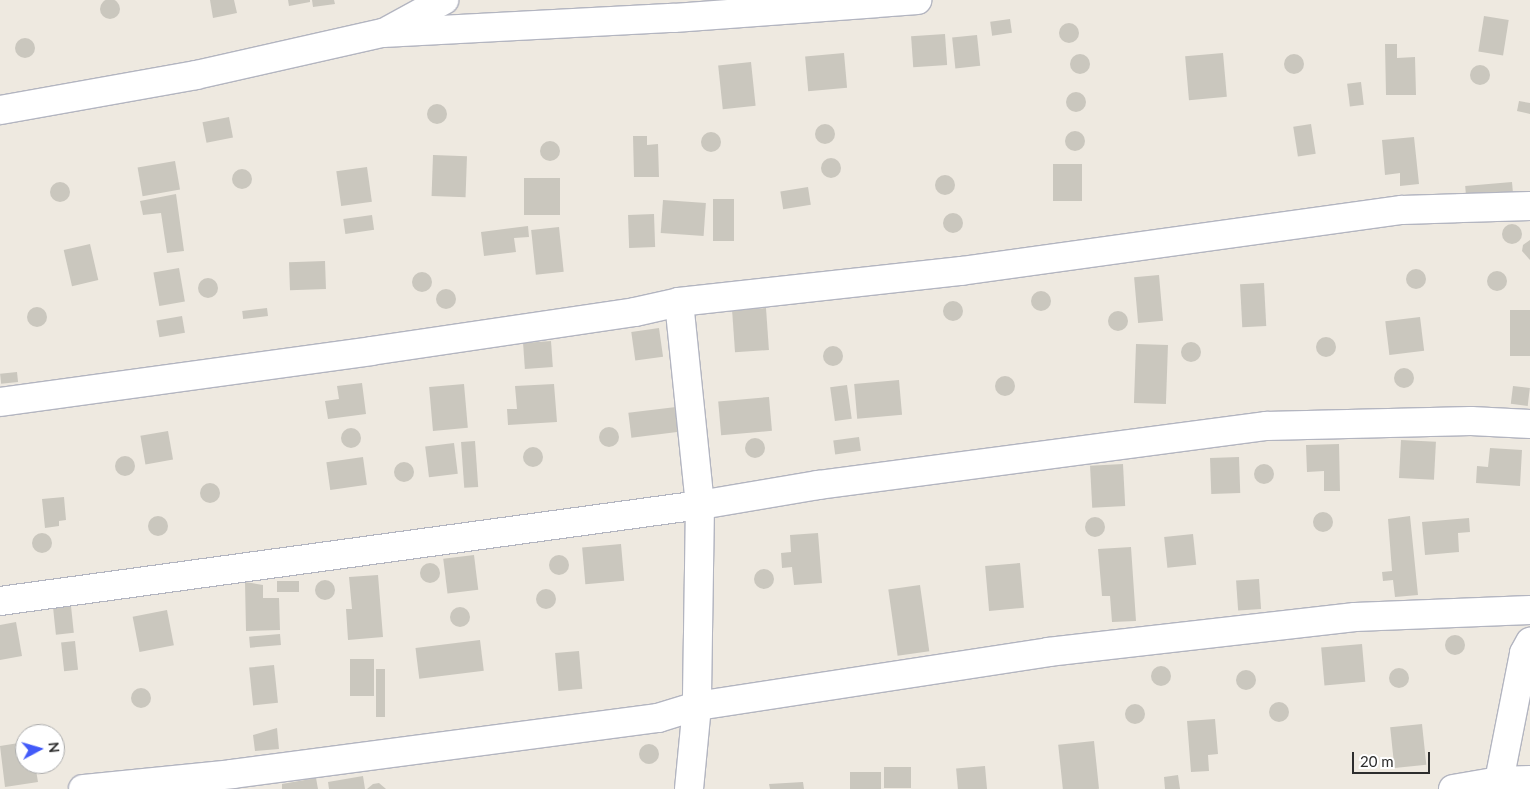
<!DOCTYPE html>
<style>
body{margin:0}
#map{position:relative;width:1530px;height:789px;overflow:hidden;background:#eee9e0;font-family:Lato,sans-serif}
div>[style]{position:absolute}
.building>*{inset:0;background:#cac7be;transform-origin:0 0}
.round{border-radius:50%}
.roads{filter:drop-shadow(1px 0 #b3b5c0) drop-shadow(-1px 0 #b3b5c0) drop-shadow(0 1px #b3b5c0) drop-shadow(0 -1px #b3b5c0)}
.minor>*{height:28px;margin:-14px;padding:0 14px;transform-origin:14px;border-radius:14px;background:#fff}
span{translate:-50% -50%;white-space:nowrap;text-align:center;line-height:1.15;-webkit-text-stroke:4px #fff;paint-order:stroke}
.north{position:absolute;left:15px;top:724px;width:50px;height:50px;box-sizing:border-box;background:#fff;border:1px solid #ababab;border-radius:50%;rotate:84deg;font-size:14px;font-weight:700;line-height:20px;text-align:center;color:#2d2d2d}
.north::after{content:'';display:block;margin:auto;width:18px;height:22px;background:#425af9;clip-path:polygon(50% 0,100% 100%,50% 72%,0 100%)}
.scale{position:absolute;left:1352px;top:752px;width:78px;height:22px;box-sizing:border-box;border:2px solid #2d2d2d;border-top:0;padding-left:6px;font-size:15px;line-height:18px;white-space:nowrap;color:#2d2d2d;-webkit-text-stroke:4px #fff;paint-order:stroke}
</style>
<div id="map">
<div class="building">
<div class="round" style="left:100px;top:-1px;width:20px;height:20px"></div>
<div style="clip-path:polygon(210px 0,234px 0,237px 13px,213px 18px)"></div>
<div style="clip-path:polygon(288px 0,310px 0,310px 2px,289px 6px)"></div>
<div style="clip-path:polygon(312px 0,334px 0,335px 4px,313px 7px)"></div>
<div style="left:1484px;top:16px;width:25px;height:36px;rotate:9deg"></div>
<div style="left:1010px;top:19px;width:14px;height:20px;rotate:82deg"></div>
<div class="round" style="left:1059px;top:23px;width:20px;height:20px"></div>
<div style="left:945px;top:34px;width:31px;height:34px;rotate:86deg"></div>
<div style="left:977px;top:35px;width:31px;height:25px;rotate:84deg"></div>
<div class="round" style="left:15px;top:38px;width:20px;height:20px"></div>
<div style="clip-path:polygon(1385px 44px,1397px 44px,1397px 58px,1415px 57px,1416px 95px,1386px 95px)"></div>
<div style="left:844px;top:53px;width:35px;height:39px;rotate:85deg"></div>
<div style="left:1223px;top:53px;width:44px;height:38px;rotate:85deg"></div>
<div class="round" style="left:1070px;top:54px;width:20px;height:20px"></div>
<div class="round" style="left:1284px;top:54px;width:20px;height:20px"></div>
<div style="left:751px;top:62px;width:44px;height:33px;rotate:84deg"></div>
<div class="round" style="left:1470px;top:65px;width:20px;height:20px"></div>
<div style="left:1361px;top:82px;width:23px;height:14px;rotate:83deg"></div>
<div class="round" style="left:1066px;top:92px;width:20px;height:20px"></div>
<div style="clip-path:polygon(1519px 101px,1530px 103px,1530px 114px,1517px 111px)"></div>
<div class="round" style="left:427px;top:104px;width:20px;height:20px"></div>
<div style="left:229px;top:117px;width:21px;height:27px;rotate:79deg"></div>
<div style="left:1311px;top:124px;width:30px;height:18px;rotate:81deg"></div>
<div class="round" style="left:815px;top:124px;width:20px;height:20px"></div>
<div class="round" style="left:1065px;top:131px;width:20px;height:20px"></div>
<div class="round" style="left:701px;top:132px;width:20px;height:20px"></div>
<div style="clip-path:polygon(633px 136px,647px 136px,647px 145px,658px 144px,659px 177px,634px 177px)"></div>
<div style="clip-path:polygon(1414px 137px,1419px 184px,1400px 186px,1400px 173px,1385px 175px,1382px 140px)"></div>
<div class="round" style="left:540px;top:141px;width:20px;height:20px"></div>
<div style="left:433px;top:155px;width:34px;height:41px;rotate:2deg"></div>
<div class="round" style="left:821px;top:158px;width:20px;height:20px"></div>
<div style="left:175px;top:161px;width:29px;height:38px;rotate:80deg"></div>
<div style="left:1053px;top:164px;width:29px;height:37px"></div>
<div style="left:367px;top:167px;width:35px;height:31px;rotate:82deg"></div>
<div class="round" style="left:232px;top:169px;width:20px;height:20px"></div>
<div class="round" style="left:935px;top:175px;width:20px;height:20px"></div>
<div style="left:524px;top:178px;width:36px;height:37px"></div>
<div style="left:1512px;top:182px;width:11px;height:47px;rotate:85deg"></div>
<div class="round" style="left:50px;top:182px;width:20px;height:20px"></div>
<div style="left:808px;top:187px;width:18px;height:28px;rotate:81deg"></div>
<div style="clip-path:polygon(176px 194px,184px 251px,167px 253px,161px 213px,143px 215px,140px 201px)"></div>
<div style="left:734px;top:199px;width:42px;height:21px;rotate:90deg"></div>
<div style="left:663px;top:200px;width:43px;height:33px;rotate:4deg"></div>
<div class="round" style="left:943px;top:213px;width:20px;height:20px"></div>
<div style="left:654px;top:214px;width:33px;height:26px;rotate:88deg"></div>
<div style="left:372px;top:215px;width:15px;height:29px;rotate:82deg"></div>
<div class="round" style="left:1502px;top:224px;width:20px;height:20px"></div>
<div style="clip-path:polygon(528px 226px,529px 237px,514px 238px,516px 252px,484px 256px,481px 232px)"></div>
<div style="left:559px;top:227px;width:45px;height:28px;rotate:84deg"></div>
<div style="clip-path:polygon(1530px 240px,1530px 260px,1522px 251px,1523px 245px)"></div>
<div style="left:90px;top:244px;width:37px;height:27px;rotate:77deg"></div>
<div style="left:325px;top:261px;width:28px;height:36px;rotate:88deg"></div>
<div style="left:179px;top:268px;width:34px;height:26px;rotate:80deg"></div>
<div class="round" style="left:1406px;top:269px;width:20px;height:20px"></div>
<div class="round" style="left:1487px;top:271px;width:20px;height:20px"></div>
<div class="round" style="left:412px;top:272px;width:20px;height:20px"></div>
<div style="left:1159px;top:275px;width:46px;height:25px;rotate:85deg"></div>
<div class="round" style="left:198px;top:278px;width:20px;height:20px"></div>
<div style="left:1264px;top:283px;width:43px;height:24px;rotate:87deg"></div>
<div class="round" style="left:436px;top:289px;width:20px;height:20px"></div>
<div class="round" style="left:1031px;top:291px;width:20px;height:20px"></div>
<div class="round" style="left:943px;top:301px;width:20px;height:20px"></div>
<div class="round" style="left:27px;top:307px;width:20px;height:20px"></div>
<div style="left:267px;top:308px;width:8px;height:25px;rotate:83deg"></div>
<div style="left:766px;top:308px;width:42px;height:34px;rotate:86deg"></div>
<div style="left:1510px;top:310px;width:20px;height:46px"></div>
<div class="round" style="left:1108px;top:311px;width:20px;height:20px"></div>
<div style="left:182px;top:316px;width:17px;height:26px;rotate:80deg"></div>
<div style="left:1420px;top:317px;width:34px;height:35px;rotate:83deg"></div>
<div style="left:659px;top:328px;width:29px;height:28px;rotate:82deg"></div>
<div class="round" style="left:1316px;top:337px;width:20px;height:20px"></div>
<div style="left:551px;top:341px;width:26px;height:28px;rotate:86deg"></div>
<div class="round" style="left:1181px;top:342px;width:20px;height:20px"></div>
<div style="left:1136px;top:344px;width:32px;height:59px;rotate:2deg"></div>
<div class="round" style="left:823px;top:346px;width:20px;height:20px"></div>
<div class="round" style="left:1394px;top:368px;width:20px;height:20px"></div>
<div style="left:17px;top:372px;width:10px;height:17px;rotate:84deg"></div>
<div class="round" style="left:995px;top:376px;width:20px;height:20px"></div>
<div style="left:899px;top:380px;width:35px;height:45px;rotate:85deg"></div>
<div style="clip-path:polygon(362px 383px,366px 414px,328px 419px,325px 401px,339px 399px,337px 386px)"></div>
<div style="left:464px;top:384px;width:44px;height:35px;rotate:85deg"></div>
<div style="clip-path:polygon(554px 384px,557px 422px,508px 425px,507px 409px,517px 409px,515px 386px)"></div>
<div style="left:847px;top:385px;width:34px;height:17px;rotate:82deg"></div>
<div style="left:1513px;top:386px;width:17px;height:18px;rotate:7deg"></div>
<div style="left:769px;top:397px;width:34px;height:51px;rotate:85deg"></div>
<div style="left:676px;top:407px;width:25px;height:48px;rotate:83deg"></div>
<div class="round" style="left:599px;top:427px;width:20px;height:20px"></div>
<div class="round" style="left:341px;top:428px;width:20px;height:20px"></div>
<div style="left:168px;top:431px;width:29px;height:28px;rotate:80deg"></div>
<div style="left:859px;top:437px;width:14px;height:26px;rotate:82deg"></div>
<div class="round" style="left:745px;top:438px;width:20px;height:20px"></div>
<div style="left:1401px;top:440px;width:35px;height:38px;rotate:3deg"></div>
<div style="left:475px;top:441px;width:46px;height:14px;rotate:86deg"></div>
<div style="left:454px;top:443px;width:31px;height:29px;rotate:83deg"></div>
<div style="clip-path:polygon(1339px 444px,1340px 491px,1324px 491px,1324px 471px,1307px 472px,1306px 445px)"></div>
<div class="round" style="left:523px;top:447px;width:20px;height:20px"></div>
<div style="clip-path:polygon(1490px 448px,1522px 450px,1520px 486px,1476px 483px,1477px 466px,1488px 467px)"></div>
<div class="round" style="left:115px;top:456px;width:20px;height:20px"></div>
<div style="left:363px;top:457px;width:28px;height:37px;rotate:82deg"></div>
<div style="left:1239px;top:457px;width:36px;height:29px;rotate:88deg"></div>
<div class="round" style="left:394px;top:462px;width:20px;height:20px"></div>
<div style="left:1123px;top:464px;width:42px;height:33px;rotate:87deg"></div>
<div class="round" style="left:1254px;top:464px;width:20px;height:20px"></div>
<div class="round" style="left:200px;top:483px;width:20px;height:20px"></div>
<div style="clip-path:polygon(64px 497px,66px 520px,59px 521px,59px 526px,45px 528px,42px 499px)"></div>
<div class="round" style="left:1313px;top:512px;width:20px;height:20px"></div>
<div class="round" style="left:148px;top:516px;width:20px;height:20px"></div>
<div style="clip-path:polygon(1410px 516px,1418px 595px,1395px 597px,1393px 580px,1383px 581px,1382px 572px,1392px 571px,1388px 519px)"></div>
<div class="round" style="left:1085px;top:517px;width:20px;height:20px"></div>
<div style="clip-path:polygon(1469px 518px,1470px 532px,1458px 533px,1459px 552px,1425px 555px,1422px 522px)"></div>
<div class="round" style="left:32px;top:533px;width:20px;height:20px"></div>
<div style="clip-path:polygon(818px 533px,822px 583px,794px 585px,792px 567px,782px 568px,781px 553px,791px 552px,790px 535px)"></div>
<div style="left:1193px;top:534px;width:31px;height:29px;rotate:84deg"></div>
<div style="left:621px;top:544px;width:37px;height:39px;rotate:85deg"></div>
<div style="clip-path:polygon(1131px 547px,1136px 621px,1112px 622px,1110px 596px,1102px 596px,1098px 549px)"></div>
<div style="left:474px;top:555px;width:35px;height:31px;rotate:83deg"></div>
<div class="round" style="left:549px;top:555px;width:20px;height:20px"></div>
<div style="left:1020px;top:563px;width:45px;height:35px;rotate:85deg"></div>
<div class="round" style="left:420px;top:563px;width:20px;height:20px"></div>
<div class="round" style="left:754px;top:569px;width:20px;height:20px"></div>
<div style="clip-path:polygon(378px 575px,383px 637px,348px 640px,346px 609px,352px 609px,349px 577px)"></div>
<div style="left:1259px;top:579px;width:30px;height:23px;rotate:86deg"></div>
<div class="round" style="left:315px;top:580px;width:20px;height:20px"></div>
<div style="left:299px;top:581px;width:11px;height:22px;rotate:90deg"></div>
<div style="clip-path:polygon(245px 582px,263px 585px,263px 598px,279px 598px,280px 630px,246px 631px)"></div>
<div style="left:920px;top:585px;width:67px;height:32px;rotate:82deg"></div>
<div class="round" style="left:536px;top:589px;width:20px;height:20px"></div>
<div style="left:71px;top:606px;width:27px;height:18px;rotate:84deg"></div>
<div class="round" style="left:450px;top:607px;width:20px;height:20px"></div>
<div style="left:167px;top:610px;width:36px;height:35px;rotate:79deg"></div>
<div style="clip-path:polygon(16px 622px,22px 656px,0 660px,0 625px)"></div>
<div style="left:280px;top:634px;width:11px;height:31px;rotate:85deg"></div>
<div class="round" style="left:1445px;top:635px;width:20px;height:20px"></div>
<div style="left:480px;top:640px;width:31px;height:65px;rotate:83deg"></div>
<div style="left:75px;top:641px;width:29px;height:14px;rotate:84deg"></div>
<div style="left:1362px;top:644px;width:38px;height:41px;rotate:85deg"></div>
<div style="left:579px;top:651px;width:38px;height:24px;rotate:85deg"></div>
<div style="left:350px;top:659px;width:24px;height:37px"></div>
<div style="left:274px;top:665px;width:38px;height:25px;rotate:84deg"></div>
<div class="round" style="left:1151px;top:666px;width:20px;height:20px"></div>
<div class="round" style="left:1389px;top:668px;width:20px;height:20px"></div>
<div style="left:376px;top:669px;width:9px;height:48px"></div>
<div class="round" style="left:1236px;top:670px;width:20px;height:20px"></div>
<div class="round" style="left:131px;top:688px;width:20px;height:20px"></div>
<div class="round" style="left:1269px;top:702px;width:20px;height:20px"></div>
<div class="round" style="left:1125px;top:704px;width:20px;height:20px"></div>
<div style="clip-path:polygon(1215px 719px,1218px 754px,1208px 755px,1209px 771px,1191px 772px,1187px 721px)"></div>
<div style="left:1422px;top:724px;width:41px;height:32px;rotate:84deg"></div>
<div style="clip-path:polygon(277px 728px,279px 749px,255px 751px,253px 735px)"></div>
<div style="left:1094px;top:741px;width:48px;height:36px;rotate:84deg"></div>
<div style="clip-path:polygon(25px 742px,25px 764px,35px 764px,38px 782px,5px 787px,0 746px)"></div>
<div class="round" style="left:639px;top:744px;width:20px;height:20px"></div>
<div style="left:985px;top:766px;width:23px;height:29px;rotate:85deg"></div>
<div style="left:911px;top:767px;width:21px;height:27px;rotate:90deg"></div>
<div style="left:850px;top:772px;width:31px;height:17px"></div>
<div style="clip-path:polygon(1178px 775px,1180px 789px,1165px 789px,1164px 777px)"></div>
<div style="clip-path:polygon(363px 776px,365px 789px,329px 789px,328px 782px)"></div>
<div style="clip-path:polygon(316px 778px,318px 789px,282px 789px,282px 784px)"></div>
<div style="clip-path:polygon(803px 782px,804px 789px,770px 789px,769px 784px)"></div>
<div style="clip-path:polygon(379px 783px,386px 789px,367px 789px,373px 784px)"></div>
</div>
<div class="roads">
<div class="minor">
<div style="left:389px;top:30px;width:63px;rotate:-28.6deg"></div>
<div style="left:0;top:110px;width:199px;rotate:-10.1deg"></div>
<div style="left:196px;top:75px;width:192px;rotate:-12.7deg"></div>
<div style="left:383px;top:33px;width:291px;rotate:-3deg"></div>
<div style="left:674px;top:18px;width:244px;rotate:-4.2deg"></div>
<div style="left:679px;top:302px;width:204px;rotate:84.1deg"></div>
<div style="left:700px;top:505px;width:201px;rotate:90.9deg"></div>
<div style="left:697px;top:706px;width:83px;rotate:95.5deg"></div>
<div style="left:0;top:402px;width:374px;rotate:-7.8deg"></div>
<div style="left:371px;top:351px;width:267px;rotate:-8.4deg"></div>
<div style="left:635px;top:312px;width:45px;rotate:-12.8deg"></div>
<div style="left:679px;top:302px;width:284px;rotate:-6.3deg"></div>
<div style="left:961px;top:271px;width:445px;rotate:-7.9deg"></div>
<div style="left:1402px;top:210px;width:128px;rotate:-1.8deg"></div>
<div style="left:0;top:601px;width:707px;rotate:-7.81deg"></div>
<div style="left:700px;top:505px;width:120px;rotate:-9.6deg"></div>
<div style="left:818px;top:485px;width:452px;rotate:-7.5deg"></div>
<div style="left:1266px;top:426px;width:205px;rotate:-1.4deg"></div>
<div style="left:1471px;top:421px;width:59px;rotate:2.9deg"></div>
<div style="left:1499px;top:781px;width:130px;rotate:-78.9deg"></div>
<div style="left:1524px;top:653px;width:13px;rotate:-61deg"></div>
<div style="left:83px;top:789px;width:150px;rotate:-5.7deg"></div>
<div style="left:232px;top:774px;width:430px;rotate:-7.5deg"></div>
<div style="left:658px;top:718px;width:41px;rotate:-17.1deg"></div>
<div style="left:697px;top:706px;width:355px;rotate:-8.7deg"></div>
<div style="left:1048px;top:652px;width:309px;rotate:-6.5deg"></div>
<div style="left:1355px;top:617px;width:175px;rotate:-2.3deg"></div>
<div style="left:1453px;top:789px;width:47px;rotate:-9.9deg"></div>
<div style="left:1499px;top:781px;width:31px;rotate:-2deg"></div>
</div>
</div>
<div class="north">N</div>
<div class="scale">20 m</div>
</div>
